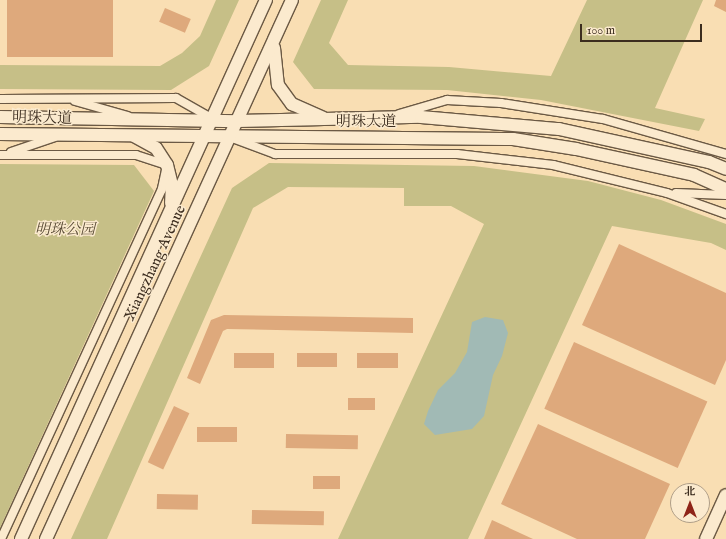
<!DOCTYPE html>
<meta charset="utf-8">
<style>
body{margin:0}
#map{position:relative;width:726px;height:539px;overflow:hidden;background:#f9deb3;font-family:"IM FELL English","Noto Serif SC",serif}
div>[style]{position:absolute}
.green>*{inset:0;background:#c6bf87}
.water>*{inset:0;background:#a1bab5}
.building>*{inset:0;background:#dea97c;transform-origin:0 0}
.roads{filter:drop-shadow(1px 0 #6b5944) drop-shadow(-1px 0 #6b5944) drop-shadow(0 1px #6b5944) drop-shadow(0 -1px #6b5944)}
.street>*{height:8px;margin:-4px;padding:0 4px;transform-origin:4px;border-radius:4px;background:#fbeace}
.secondary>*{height:12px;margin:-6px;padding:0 6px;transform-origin:6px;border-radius:6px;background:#fbeace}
span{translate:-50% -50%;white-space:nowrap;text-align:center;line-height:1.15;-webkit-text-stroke:3px #fbeace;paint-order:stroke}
.street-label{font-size:15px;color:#3c2d1f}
.park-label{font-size:15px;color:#584a34;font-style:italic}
.north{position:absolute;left:670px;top:483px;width:40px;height:40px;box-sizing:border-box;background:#fbeace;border:1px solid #af9e88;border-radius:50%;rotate:0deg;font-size:11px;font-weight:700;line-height:16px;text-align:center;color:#3c2d1f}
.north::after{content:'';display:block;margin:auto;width:14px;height:18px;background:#8f2418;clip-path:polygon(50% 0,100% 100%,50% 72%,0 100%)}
.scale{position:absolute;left:580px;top:24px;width:122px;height:18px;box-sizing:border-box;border:2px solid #3c2d1f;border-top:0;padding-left:5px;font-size:12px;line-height:14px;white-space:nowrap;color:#3c2d1f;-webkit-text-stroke:3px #fbeace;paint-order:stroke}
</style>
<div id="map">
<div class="green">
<div style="clip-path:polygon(216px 0,239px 0,209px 66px,171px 90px,0 89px,0 65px,160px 66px,182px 53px,200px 36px)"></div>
<div style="clip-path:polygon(321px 0,348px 0,329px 43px,348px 65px,449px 67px,551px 76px,587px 0,703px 0,655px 108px,705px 119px,699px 131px,541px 100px,447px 90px,314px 89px,293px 62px)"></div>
<div style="clip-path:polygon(269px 163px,474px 166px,588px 181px,661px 200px,726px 224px,726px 250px,711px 243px,612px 226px,468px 539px,338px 539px,484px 224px,451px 206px,404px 206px,404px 188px,288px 187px,253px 208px,107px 539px,71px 539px,232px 188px)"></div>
<div style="clip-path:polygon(0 164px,134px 165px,154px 191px,0 528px)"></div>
</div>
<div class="water">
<div style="clip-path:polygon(485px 317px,503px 320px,508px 333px,502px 356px,493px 375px,484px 416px,472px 429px,435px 435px,424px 424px,428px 411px,438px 390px,455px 373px,467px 352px,472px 322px)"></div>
</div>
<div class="building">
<div style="left:7px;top:0;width:106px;height:57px"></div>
<div style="clip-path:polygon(716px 0,726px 0,726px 12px,714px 6px)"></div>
<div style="left:165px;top:8px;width:28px;height:15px;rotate:23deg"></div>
<div style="clip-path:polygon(619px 244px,726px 293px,726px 360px,715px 385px,582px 325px)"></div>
<div style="clip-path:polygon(224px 315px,413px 318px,413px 333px,227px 329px,223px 331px,200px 384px,187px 378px,211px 320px)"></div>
<div style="left:574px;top:342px;width:146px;height:73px;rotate:24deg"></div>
<div style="left:234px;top:353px;width:40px;height:15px"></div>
<div style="left:297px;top:353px;width:40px;height:14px"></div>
<div style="left:357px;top:353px;width:41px;height:15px"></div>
<div style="left:348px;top:398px;width:27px;height:12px"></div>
<div style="left:174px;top:406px;width:17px;height:62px;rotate:25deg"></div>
<div style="clip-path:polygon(538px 424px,670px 484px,645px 539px,577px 539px,501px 504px)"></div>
<div style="left:197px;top:427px;width:40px;height:15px"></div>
<div style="left:286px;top:434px;width:72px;height:14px;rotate:1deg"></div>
<div style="left:313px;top:476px;width:27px;height:13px"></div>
<div style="left:157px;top:494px;width:41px;height:15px;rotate:1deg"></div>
<div style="left:252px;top:510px;width:72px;height:14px;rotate:1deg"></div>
<div style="clip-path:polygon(492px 520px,533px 539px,484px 539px)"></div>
</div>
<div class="roads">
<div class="street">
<div style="left:0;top:99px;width:176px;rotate:-0.3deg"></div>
<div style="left:176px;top:98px;width:43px;rotate:29.6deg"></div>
<div style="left:75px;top:101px;width:55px;rotate:15.8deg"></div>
<div style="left:399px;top:114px;width:50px;rotate:-16.3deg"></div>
<div style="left:447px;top:100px;width:54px;rotate:3.2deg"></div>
<div style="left:501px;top:103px;width:103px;rotate:8.9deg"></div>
<div style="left:603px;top:119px;width:128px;rotate:15.9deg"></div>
<div style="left:235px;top:139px;width:43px;rotate:20.6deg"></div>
<div style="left:275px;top:154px;width:182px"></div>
<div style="left:457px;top:154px;width:97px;rotate:6.5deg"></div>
<div style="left:553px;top:165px;width:117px;rotate:13.8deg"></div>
<div style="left:667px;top:193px;width:63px;rotate:19.6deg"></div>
<div style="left:11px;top:152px;width:46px;rotate:-18.8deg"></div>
<div style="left:0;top:155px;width:136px"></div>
<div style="left:136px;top:155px;width:33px;rotate:18deg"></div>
<div style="left:167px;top:165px;width:25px;rotate:102deg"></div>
<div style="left:162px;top:189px;width:385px;rotate:114.7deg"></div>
<div style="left:676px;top:193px;width:50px;rotate:2.3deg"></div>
</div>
<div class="secondary">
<div style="left:274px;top:48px;width:37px;rotate:84deg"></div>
<div style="left:278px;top:85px;width:24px;rotate:54deg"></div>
<div style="left:292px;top:104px;width:34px;rotate:24deg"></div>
<div style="left:0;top:117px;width:238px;rotate:1deg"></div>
<div style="left:238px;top:121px;width:183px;rotate:-1.3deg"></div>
<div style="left:421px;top:117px;width:139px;rotate:5deg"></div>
<div style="left:559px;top:129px;width:154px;rotate:12.4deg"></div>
<div style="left:709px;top:162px;width:18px;rotate:22deg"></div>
<div style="left:0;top:134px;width:513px;rotate:0.56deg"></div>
<div style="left:513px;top:139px;width:64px;rotate:9deg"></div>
<div style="left:576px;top:149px;width:121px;rotate:12.4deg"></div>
<div style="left:694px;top:175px;width:35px;rotate:24deg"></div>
<div style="left:134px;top:136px;width:25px;rotate:29deg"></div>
<div style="left:156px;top:148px;width:20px;rotate:57deg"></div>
<div style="left:167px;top:165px;width:21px;rotate:76deg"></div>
<div style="left:172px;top:185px;width:18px;rotate:93deg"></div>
<div style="left:21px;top:539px;width:592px;rotate:-65.56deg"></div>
<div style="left:46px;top:539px;width:592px;rotate:-65.47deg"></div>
<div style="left:706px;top:539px;width:48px;rotate:-65.6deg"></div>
</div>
</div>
<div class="street-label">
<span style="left:42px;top:118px;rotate:1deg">明珠大道</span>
<span style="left:366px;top:122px">明珠大道</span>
<span style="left:155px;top:263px;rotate:-65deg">Xiangzhang Avenue</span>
</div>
<div class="park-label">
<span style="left:65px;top:230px">明珠公园</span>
</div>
<div class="north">北</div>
<div class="scale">100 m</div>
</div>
